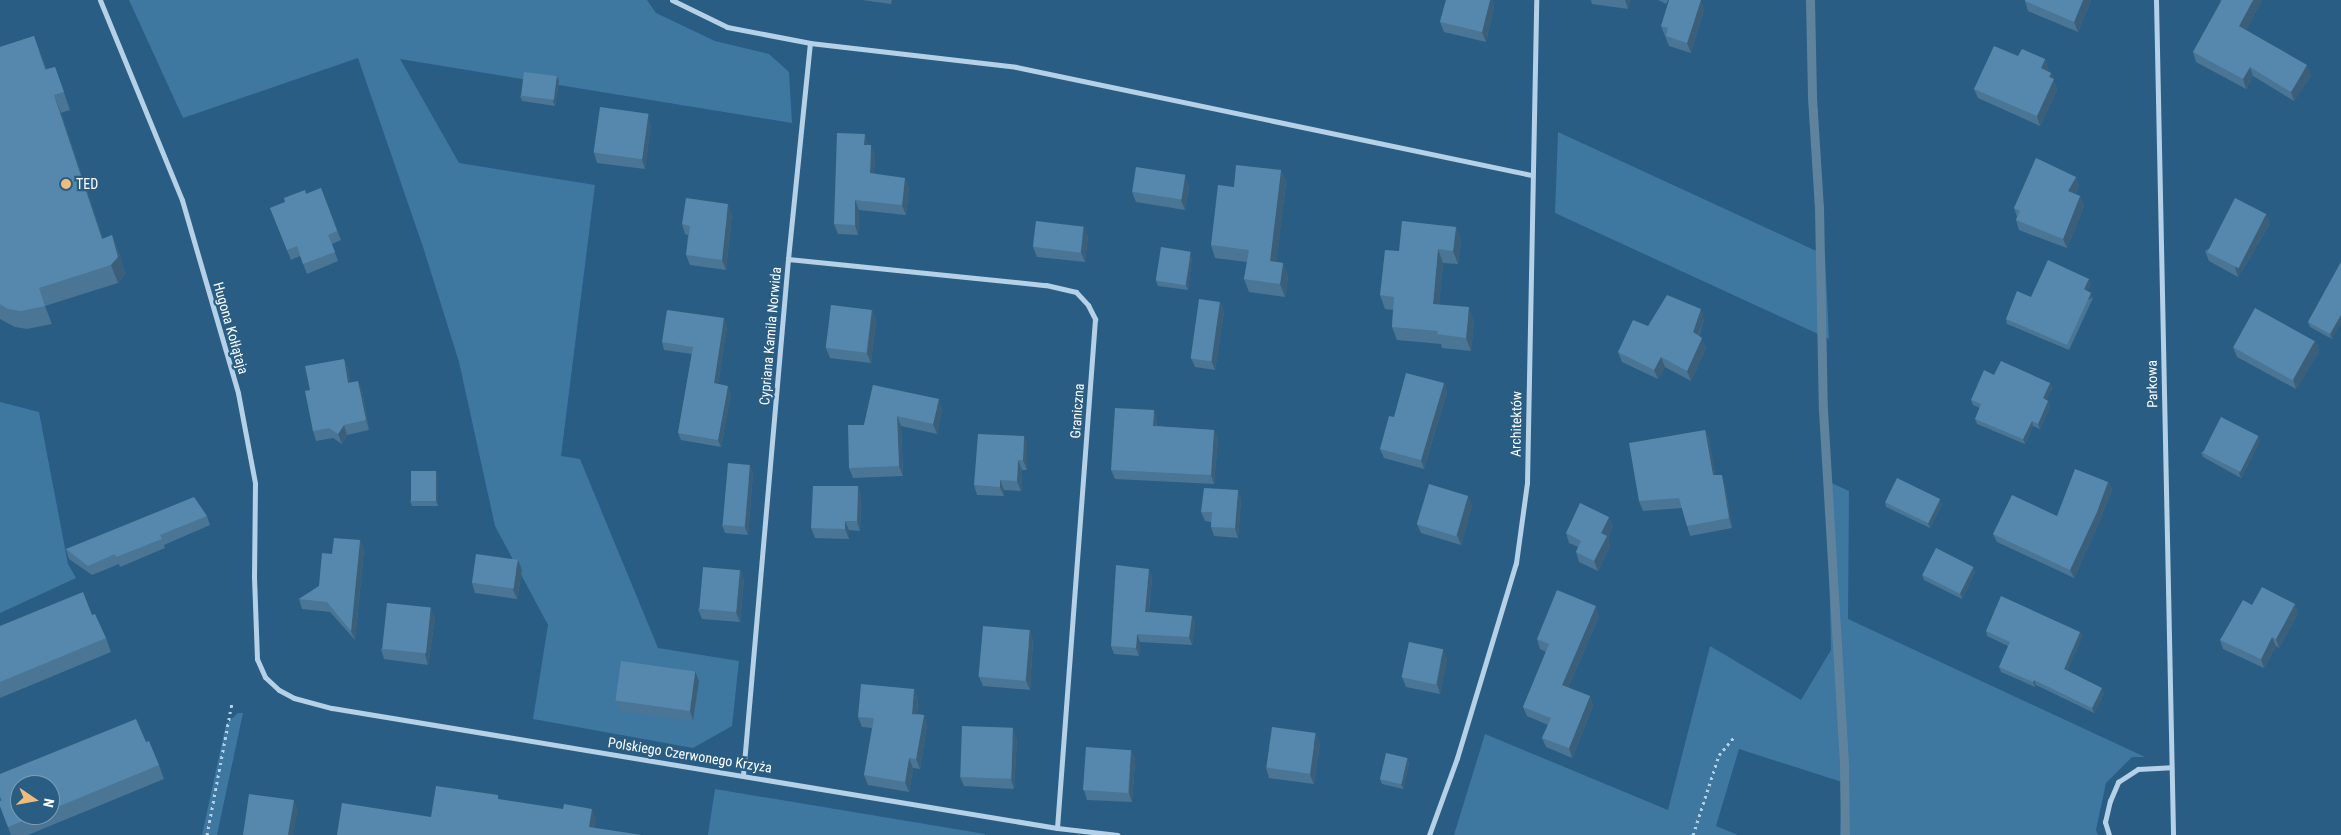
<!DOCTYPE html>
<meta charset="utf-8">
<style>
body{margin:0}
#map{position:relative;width:2341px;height:835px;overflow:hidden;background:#295d84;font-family:"Roboto Condensed",sans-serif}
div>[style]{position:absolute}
.green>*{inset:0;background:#3e77a0}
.stream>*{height:9px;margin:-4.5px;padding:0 4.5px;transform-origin:4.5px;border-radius:4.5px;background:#5f839d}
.path>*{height:3px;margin-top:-1.5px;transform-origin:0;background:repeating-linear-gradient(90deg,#b4d1e7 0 2.5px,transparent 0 6.5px)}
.street>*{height:5px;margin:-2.5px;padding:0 2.5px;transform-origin:2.5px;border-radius:2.5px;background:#b4d1e7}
.wall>*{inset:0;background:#4a7595}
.shaded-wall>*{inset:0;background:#3c5f79;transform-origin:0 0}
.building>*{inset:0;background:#5688ad;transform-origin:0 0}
.dots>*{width:14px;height:14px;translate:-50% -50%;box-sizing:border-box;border:2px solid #295d84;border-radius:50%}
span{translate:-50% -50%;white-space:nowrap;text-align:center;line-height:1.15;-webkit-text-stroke:4.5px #295d84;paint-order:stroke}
.poi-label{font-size:14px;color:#fff}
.left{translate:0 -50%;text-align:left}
.street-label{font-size:14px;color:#fff}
.north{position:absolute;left:10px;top:775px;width:50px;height:50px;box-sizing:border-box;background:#295d84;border:1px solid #7f9eb5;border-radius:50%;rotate:102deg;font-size:14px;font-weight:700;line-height:20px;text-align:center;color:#fff}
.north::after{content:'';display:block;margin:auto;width:18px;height:22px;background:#edbd7b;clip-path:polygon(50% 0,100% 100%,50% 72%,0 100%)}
</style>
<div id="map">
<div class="green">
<div style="clip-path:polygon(129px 0,647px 0,656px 13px,715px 41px,769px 54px,789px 72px,792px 123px,400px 59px,459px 163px,595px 185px,561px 456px,580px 459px,658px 648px,739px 661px,732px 726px,693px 748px,533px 719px,548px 625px,495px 526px,459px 362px,424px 250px,358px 58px,183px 118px)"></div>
<div style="clip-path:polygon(1558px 132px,1825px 255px,1829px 339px,1555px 213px)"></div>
<div style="clip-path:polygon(0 402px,39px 412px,68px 564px,76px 578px,0 613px)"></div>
<div style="clip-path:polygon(1827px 481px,1849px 491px,1848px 619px,2145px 757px,2132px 757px,2106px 783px,2096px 830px,2098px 835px,1840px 835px,1842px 782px,1739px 749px,1716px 826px,1738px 835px,1454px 835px,1485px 734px,1668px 810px,1710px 646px,1801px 700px,1831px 650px)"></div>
<div style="clip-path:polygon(238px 713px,243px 713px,217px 835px,202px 835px,226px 724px)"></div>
<div style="clip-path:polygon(715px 789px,985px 834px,985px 835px,708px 835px)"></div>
</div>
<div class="stream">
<div style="left:1810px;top:0;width:97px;rotate:88.8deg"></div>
<div style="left:1812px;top:97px;width:111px;rotate:86.4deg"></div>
<div style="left:1819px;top:208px;width:202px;rotate:88.9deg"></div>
<div style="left:1823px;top:410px;width:358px;rotate:86.6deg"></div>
<div style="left:1844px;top:767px;width:68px;rotate:89.2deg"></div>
</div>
<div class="path">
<div style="left:207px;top:835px;width:134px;rotate:-79.3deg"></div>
<div style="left:1693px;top:835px;width:84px;rotate:-72deg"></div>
<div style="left:1719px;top:755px;width:25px;rotate:-50deg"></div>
</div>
<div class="street">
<div style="left:100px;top:0;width:216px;rotate:67.7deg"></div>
<div style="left:182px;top:200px;width:201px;rotate:73.8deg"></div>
<div style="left:238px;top:393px;width:92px;rotate:79.3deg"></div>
<div style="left:255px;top:483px;width:94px;rotate:90.6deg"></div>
<div style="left:254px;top:577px;width:82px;rotate:87.9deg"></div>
<div style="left:257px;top:659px;width:20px;rotate:66deg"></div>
<div style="left:265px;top:677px;width:19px;rotate:43deg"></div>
<div style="left:279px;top:690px;width:17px;rotate:28deg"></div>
<div style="left:294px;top:698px;width:39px;rotate:15deg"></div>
<div style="left:332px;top:708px;width:735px;rotate:9.4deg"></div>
<div style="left:1057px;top:828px;width:61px;rotate:6.5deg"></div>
<div style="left:672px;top:0;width:61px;rotate:26.1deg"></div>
<div style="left:727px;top:27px;width:85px;rotate:10.9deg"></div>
<div style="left:810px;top:43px;width:207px;rotate:6.6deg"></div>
<div style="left:1016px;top:67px;width:526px;rotate:11.84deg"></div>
<div style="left:2156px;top:0;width:835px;rotate:88.83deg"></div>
<div style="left:788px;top:259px;width:259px;rotate:5.8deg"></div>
<div style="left:1046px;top:285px;width:31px;rotate:13deg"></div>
<div style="left:1076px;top:292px;width:18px;rotate:47deg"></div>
<div style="left:1088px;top:305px;width:16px;rotate:63deg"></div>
<div style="left:1095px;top:319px;width:510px;rotate:94.27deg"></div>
<div style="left:743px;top:775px;width:518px;rotate:-85.02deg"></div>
<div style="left:788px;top:259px;width:217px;rotate:-84.2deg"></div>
<div style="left:1429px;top:835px;width:82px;rotate:-70deg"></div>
<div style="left:1457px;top:758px;width:204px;rotate:-73.2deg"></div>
<div style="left:1516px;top:563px;width:81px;rotate:-82.2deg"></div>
<div style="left:1527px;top:483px;width:483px;rotate:-88.9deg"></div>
<div style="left:2109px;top:835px;width:14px;rotate:-107deg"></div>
<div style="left:2105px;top:822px;width:22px;rotate:-77deg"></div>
<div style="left:2110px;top:801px;width:21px;rotate:-67deg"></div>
<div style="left:2118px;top:782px;width:24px;rotate:-33deg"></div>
<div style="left:2138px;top:769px;width:33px;rotate:-3deg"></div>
</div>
<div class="wall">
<div style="clip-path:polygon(862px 0,892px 0,891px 4px)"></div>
<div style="clip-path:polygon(1446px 0,1492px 0,1494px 6px,1486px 42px,1444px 32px,1440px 22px)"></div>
<div style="clip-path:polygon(1591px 0,1630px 0,1628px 9px,1592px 4px)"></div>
<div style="clip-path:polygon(1658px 0,1668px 0,1666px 4px)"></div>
<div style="clip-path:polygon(2025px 0,2091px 0,2078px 32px,2028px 11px,2025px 1px)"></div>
<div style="clip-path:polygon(2220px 0,2262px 0,2246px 30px,2311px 75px,2294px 101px,2253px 76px,2246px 89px,2196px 62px,2193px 52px,2221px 1px)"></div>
<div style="clip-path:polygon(1704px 10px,1691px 53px,1669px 46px,1661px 26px)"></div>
<div style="clip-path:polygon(34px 36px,46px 69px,55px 67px,70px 110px,61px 113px,103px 239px,112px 235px,119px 253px,125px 274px,118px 283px,45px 306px,52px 324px,27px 329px,15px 327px,0 319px,0 47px)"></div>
<div style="clip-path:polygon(2018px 56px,2045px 59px,2048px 69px,2047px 71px,2051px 73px,2057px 89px,2040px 126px,1978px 98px,1974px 89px)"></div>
<div style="clip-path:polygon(557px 76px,559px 81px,555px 106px,522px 101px,520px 96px)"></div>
<div style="clip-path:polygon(651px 124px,645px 169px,597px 163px,594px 153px)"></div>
<div style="clip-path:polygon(868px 144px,875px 155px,874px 174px,909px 187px,906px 215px,859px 210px,858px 235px,838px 234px,834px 224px)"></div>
<div style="clip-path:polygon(1281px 170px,1286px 183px,1276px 262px,1283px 263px,1288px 276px,1285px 297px,1249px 292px,1244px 279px,1247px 262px,1215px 258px,1211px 245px,1234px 187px)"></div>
<div style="clip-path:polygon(2076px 177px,2079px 186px,2075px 194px,2080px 196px,2084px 206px,2067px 248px,2019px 230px,2016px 220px,2017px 217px,2014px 208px)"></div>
<div style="clip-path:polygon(1189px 185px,1185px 210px,1136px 202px,1132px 192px)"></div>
<div style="clip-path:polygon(321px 188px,341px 240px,332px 244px,338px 261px,307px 274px,300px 256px,291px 260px,270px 208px)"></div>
<div style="clip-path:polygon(732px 214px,726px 270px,690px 265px,686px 255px,688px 235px,685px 234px,682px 224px)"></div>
<div style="clip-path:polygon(2266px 214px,2270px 224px,2238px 277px,2209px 261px,2205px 251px)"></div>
<div style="clip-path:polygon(1456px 227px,1461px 241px,1458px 264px,1443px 263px,1439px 304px,1474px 321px,1471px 351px,1442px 348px,1441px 344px,1397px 340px,1392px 327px,1393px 310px,1385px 309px,1380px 295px,1399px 251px)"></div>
<div style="clip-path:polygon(1088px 236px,1085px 262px,1037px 257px,1033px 247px)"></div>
<div style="clip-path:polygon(1192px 257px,1188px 290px,1158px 286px,1156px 281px)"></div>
<div style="clip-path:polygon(2341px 262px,2332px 339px,2310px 327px,2308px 322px)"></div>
<div style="clip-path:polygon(2091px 284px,2087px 291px,2093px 298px,2069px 350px,2007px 324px,2006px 319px,2031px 297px)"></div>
<div style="clip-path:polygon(1220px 302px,1224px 312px,1215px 370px,1195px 367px,1191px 358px)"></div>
<div style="clip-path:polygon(872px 310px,876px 320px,871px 363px,830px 358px,826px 348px)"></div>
<div style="clip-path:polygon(1704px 319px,1699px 336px,1706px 348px,1691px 381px,1665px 367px,1658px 379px,1622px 362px,1618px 352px,1648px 326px)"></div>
<div style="clip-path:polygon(727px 326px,718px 384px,731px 393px,721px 447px,681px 440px,678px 433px,692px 354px,664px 350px,662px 342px)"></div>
<div style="clip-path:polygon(2315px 341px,2319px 351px,2296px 389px,2237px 357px,2233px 347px)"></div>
<div style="clip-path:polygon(344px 359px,348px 368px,350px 382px,362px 390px,369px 430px,347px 435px,342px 444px,333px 438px,316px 441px,313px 431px,310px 390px)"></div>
<div style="clip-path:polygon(1994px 375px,2050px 383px,2052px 388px,2046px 400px,2048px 401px,2050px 406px,2040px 429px,2033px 426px,2025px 444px,1977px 424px,1975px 419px,1980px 408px,1973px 405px,1971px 400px)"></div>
<div style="clip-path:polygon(1444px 383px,1447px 392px,1424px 469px,1384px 458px,1380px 449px,1394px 417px)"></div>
<div style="clip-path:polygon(873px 385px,942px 409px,937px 434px,901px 426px,903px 476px,853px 478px,849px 468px,864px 425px)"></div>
<div style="clip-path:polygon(1154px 410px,1157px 420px,1157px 426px,1214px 430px,1218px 439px,1214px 484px,1115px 479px,1111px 470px)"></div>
<div style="clip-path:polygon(1705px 430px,1709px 439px,1715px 475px,1725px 485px,1732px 528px,1690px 536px,1682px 508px,1643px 511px,1639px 501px)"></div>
<div style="clip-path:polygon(1024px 436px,1027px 446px,1027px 470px,1022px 470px,1021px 491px,1004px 490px,1004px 496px,977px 495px,974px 485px)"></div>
<div style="clip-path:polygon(2260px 441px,2241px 478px,2203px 457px,2201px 452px)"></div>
<div style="clip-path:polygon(753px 472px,748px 535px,725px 533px,722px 525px)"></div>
<div style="clip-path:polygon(438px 476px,438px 506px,412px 506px,410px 501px)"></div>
<div style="clip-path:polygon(2108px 482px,2112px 490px,2100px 520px,2074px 578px,1997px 542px,1993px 534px,2057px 516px)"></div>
<div style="clip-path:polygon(858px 486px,861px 496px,860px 531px,849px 530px,849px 539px,815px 538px,811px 528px)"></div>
<div style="clip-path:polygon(1238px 490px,1241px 500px,1238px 538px,1214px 536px,1211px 527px,1211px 522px,1205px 521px,1201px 512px)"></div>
<div style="clip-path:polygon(1885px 502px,1942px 504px,1930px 528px,1886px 507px)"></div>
<div style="clip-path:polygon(1472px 505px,1461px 545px,1421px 533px,1417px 524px)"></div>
<div style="clip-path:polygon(207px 516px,210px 525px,164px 545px,165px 548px,120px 567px,119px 564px,92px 575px,69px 559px,66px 549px)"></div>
<div style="clip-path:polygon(1609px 517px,1613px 527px,1608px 538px,1610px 546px,1598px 571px,1579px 562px,1576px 552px,1578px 547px,1569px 543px,1566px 533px)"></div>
<div style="clip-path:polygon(360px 540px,364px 550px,355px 640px,330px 612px,302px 609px,299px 599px,319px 586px,332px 554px)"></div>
<div style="clip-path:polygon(1973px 567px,1975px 572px,1962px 599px,1924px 580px,1922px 575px)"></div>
<div style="clip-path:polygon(522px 570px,517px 599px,475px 593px,472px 583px)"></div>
<div style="clip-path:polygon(740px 570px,744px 580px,740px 622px,702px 619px,698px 609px)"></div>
<div style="clip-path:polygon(1152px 577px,1149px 612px,1192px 616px,1195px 624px,1192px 645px,1140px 642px,1139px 656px,1114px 654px,1111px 646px)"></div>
<div style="clip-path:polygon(2295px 604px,2298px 613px,2279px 648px,2276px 646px,2264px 668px,2223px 649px,2220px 640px,2252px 605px)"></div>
<div style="clip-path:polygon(92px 615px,106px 638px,111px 652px,0 698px,0 626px)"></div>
<div style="clip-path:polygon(1599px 616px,1568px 688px,1590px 696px,1593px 706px,1572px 758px,1546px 747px,1542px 738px,1548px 725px,1527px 716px,1523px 707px,1546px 652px,1540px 649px,1537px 639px)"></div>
<div style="clip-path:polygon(435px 618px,428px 665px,384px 659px,381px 649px)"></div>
<div style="clip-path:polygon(1986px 631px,2080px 632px,2082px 637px,2067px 671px,2104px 693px,2094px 713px,2036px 685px,2035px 687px,2001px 672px,1999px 667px,2008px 646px,1987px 636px)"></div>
<div style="clip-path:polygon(1033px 639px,1030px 690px,983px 686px,979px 677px)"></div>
<div style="clip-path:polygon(1447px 659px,1440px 694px,1406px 687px,1402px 677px)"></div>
<div style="clip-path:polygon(699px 681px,693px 721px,620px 711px,616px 701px)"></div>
<div style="clip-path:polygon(914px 689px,918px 699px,917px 714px,924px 715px,927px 725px,920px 769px,913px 768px,909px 792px,868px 785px,864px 775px,872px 728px,862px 727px,858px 717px)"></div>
<div style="clip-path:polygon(1017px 738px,1014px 789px,964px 786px,960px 777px)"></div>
<div style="clip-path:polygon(evenodd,146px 742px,159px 765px,164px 779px,28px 835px,11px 835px,0 806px,1px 801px,0 798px,0 774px,146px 742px,50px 785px,50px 815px,20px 815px,50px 785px)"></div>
<div style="clip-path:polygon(1320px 743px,1314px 784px,1269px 778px,1266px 768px)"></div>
<div style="clip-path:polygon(1131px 750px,1135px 760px,1132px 802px,1087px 800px,1084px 790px)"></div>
<div style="clip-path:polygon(1407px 758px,1409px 763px,1403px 789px,1382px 784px,1380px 779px)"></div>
</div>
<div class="shaded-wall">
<div style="clip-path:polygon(1490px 0,1492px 0,1494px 6px,1486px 42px,1482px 32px)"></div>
<div style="clip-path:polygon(1625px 0,1630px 0,1628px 9px)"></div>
<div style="clip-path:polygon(1701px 0,1704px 10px,1691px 53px,1687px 43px)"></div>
<div style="clip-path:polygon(2083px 0,2091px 0,2078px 32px,2074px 22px)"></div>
<div style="clip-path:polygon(2253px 0,2262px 0,2243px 36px,2239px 26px)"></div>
<div style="clip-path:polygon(2045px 59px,2048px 69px,2044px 78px,2041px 68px)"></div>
<div style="clip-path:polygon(2307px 65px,2311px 75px,2294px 101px,2291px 92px)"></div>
<div style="clip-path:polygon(2250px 67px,2253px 76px,2246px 89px,2243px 79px)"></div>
<div style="clip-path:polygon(2051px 73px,2057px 89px,2040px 126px,2037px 116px,2049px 77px)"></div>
<div style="clip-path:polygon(557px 76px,559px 81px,555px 106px,553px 101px)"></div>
<div style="clip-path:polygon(54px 95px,61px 113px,109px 257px,102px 239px)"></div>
<div style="clip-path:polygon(648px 114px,651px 124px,645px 169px,642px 160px)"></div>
<div style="clip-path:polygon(865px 134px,868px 144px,868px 154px,864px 145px)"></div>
<div style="clip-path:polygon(871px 145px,875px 155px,874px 183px,870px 173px)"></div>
<div style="clip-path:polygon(1281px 170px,1286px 183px,1275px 274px,1270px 261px)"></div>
<div style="clip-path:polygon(1185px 175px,1189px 185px,1185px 210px,1181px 200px)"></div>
<div style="clip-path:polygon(2076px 177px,2079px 186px,2072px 201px,2068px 191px)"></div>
<div style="clip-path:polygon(905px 178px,909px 187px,906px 215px,902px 205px)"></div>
<div style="clip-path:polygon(2080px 196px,2084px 206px,2067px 248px,2063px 239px)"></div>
<div style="clip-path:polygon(855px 200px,859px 210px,858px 235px,855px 225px)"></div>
<div style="clip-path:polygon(728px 204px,732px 214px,726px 270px,722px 260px)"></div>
<div style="clip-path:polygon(2266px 214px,2270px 224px,2238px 277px,2235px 267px)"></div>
<div style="clip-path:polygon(1084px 227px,1088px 236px,1085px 262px,1081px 252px)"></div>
<div style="clip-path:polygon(1456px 227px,1461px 241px,1458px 264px,1453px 251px)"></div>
<div style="clip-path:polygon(112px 235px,119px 253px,125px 274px,118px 283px,111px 265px)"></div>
<div style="clip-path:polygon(1438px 249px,1443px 263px,1438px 317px,1433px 304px)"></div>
<div style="clip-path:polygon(1191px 252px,1192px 257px,1188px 290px,1186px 285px)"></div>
<div style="clip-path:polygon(1283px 263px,1288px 276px,1285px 297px,1280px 284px)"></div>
<div style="clip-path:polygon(2089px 279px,2091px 284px,2086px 294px,2084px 289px)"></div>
<div style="left:2091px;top:293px;width:5px;height:57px;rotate:68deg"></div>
<div style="clip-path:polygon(1220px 302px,1224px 312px,1215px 370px,1211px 360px)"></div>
<div style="clip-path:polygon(1469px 307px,1474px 321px,1471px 351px,1466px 338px)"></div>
<div style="clip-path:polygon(1701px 309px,1704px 319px,1696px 342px,1693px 332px)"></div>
<div style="clip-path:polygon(872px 310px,876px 320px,871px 363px,867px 353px)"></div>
<div style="clip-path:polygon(2341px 315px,2341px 323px,2332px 339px,2330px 334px)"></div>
<div style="clip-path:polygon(724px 318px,727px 326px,717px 391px,714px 383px)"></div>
<div style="clip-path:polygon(1702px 338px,1706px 348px,1691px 381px,1687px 371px)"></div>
<div style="clip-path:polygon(2315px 341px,2319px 351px,2296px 389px,2293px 379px)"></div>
<div style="clip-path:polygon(1661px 357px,1665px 367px,1658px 379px,1654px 370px)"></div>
<div style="clip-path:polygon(344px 359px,348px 368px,352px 392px,348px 383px)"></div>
<div style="clip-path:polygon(358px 381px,362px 390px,369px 430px,366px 420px)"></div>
<div style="clip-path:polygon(1444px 383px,1447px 392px,1424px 469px,1421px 460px)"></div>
<div style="clip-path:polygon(2050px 383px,2052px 388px,2045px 403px,2043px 398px)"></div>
<div style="clip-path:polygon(728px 386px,731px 393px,721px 447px,718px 440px)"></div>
<div style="clip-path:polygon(939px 399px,942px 409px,937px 434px,933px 424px)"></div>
<div style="clip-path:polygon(2048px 401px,2050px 406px,2040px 429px,2038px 424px)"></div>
<div style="clip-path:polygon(1154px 410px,1157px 420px,1156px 435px,1153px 426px)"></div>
<div style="clip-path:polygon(897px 416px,901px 426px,903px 476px,899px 466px)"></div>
<div style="clip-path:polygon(2032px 421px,2033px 426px,2025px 444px,2023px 439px)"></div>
<div style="clip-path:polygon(344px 425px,347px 435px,342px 444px,338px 434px)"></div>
<div style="clip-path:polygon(1214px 430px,1218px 439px,1214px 484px,1211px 475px)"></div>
<div style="clip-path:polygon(1705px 430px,1709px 439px,1717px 485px,1713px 475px)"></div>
<div style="clip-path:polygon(1024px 436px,1027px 446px,1027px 470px,1023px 460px)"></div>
<div style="clip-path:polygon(2258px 436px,2260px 441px,2241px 478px,2239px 473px)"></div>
<div style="clip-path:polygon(1018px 460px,1022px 470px,1021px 491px,1017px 481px)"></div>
<div style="clip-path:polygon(750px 465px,753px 472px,748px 535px,745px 527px)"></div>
<div style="clip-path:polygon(436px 471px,438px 476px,438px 506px,436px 501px)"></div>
<div style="clip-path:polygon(1722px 475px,1725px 485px,1732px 528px,1729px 518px)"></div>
<div style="clip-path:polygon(1000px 480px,1004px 490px,1004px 496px,1000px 487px)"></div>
<div style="clip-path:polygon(2108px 482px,2112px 490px,2100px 520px,2074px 578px,2070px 570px)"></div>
<div style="clip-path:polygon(858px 486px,861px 496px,860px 531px,857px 521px)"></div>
<div style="clip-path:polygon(1238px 490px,1241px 500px,1238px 538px,1235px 528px)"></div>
<div style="clip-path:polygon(1468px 496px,1472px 505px,1461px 545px,1457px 535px)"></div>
<div style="clip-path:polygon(1940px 499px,1942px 504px,1930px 528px,1928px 523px)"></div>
<div style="clip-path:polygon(1609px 517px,1613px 527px,1608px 538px,1610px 546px,1598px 571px,1594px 561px,1601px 533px)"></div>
<div style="clip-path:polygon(845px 521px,849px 530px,849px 539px,845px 529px)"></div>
<div style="clip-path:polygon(360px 540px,364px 550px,355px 640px,351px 631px)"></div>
<div style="clip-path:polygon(518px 560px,522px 570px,517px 599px,513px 590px)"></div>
<div style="clip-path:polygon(1973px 567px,1975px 572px,1962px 599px,1960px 593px)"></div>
<div style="clip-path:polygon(1149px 569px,1152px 577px,1148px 620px,1145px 612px)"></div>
<div style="clip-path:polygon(740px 570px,744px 580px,740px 622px,736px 612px)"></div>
<div style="clip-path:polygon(2295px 604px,2298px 613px,2279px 648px,2276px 639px)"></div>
<div style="clip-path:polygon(1596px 606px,1599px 616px,1565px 695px,1562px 685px)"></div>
<div style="clip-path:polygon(431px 608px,435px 618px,428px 665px,425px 655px)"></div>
<div style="clip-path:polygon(1192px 616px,1195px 624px,1192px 645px,1189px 637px)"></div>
<div style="clip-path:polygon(1030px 630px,1033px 639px,1030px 690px,1026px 680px)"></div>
<div style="clip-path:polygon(2080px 632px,2082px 637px,2066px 674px,2064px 669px)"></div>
<div style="clip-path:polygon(1137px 634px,1140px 642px,1139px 656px,1136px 648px)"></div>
<div style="clip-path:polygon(2272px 637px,2276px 646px,2264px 668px,2261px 659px)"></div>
<div style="clip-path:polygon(1443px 649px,1447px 659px,1440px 694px,1437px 684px)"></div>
<div style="clip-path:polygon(695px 671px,699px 681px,693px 721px,690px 711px)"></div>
<div style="clip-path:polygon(2034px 680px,2036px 685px,2035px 687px,2033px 682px)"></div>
<div style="clip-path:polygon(2102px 688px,2104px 693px,2094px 713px,2092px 708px)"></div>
<div style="clip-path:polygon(914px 689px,918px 699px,916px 723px,912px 714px)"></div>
<div style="clip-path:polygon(1590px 696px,1593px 706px,1572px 758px,1569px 748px)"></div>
<div style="clip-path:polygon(924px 715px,927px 725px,920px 769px,916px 759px)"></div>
<div style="clip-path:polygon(1013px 728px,1017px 738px,1014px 789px,1011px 779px)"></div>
<div style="clip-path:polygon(1316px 733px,1320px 743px,1314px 784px,1310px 775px)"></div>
<div style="clip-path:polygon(1131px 750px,1135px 760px,1132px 802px,1129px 793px)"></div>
<div style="clip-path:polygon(909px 758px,913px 768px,909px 792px,905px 782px)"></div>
<div style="clip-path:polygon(1407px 758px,1409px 763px,1403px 789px,1401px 784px)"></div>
<div style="clip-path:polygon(294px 800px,298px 810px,293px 835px,288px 835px)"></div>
<div style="clip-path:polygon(592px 809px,596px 820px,594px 835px,589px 827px)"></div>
</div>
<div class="building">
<div style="clip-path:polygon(1446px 0,1490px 0,1482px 32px,1440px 22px)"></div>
<div style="clip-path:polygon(1669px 0,1701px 0,1687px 43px,1666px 36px,1668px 28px,1661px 26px)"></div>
<div style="clip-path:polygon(2025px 0,2083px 0,2074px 22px,2025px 1px)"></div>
<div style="clip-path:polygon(2222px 0,2253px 0,2239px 26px,2307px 65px,2291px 92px,2250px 67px,2243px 79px,2193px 52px)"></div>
<div style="clip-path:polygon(34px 36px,45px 70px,55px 67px,64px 92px,54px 95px,102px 239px,112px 235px,118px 257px,111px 265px,39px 288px,45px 306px,21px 311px,8px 309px,0 304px,0 47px)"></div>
<div style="clip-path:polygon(1994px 46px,2018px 56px,2022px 49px,2045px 59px,2041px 68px,2051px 73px,2049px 77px,2054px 79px,2037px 116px,1974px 89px)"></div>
<div style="left:524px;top:72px;width:33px;height:24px;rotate:7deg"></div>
<div style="left:600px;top:107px;width:49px;height:46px;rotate:8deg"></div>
<div style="clip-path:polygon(837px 133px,865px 134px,864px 145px,871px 145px,870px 173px,905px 178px,902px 205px,855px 200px,855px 225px,834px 224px)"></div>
<div style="clip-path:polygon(2036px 158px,2076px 177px,2068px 191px,2080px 196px,2063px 239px,2016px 220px,2020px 211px,2014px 208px)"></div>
<div style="clip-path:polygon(1236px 165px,1281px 170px,1270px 261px,1283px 263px,1280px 284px,1244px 279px,1249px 250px,1211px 245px,1218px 185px,1234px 187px)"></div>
<div style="left:1136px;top:167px;width:50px;height:25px;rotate:9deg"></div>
<div style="clip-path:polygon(321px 188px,337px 231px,328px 235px,335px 252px,303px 264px,297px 246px,287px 250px,270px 208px,285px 202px,284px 198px,305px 190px,306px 194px)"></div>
<div style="clip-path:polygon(686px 198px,728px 204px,722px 260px,686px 255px,690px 226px,682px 224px)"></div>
<div style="left:2235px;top:198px;width:35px;height:61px;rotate:27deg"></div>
<div style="left:1036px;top:221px;width:48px;height:26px;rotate:7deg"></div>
<div style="clip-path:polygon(1402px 221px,1456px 227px,1453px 251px,1438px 249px,1433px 304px,1469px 307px,1466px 338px,1437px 334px,1438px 331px,1392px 327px,1394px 297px,1380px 295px,1385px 250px,1399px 251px)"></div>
<div style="left:1161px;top:247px;width:30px;height:34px;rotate:9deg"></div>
<div style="clip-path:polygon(2048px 260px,2089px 279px,2084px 289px,2091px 293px,2067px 345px,2006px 319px,2017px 291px,2031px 297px)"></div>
<div style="clip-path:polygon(2341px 262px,2341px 315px,2330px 334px,2308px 322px)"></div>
<div style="clip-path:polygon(1667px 295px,1701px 309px,1693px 332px,1702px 338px,1687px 371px,1661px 357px,1654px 370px,1618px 352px,1633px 320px,1648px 326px)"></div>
<div style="left:1199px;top:299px;width:21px;height:60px;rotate:8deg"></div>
<div style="left:831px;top:305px;width:41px;height:43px;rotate:7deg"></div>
<div style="left:2255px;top:308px;width:68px;height:45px;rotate:29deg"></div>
<div style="clip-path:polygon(667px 310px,724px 318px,714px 383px,728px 386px,718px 440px,678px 433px,693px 347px,662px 342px)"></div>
<div style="clip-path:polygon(344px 359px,348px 383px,358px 381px,366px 420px,344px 425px,338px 434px,329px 428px,313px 431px,305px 391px,310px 390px,305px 366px)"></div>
<div style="clip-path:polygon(2001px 361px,2050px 383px,2043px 398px,2048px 401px,2038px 424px,2032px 421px,2023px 439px,1975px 419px,1981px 404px,1971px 400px,1984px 370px,1994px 375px)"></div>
<div style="clip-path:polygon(1406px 373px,1444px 383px,1421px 460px,1380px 449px,1389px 416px,1394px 417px)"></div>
<div style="clip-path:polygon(873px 385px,939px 399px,933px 424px,897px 416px,899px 466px,849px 468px,848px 425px,864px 425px)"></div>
<div style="clip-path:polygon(1115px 408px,1154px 410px,1153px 426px,1214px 430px,1211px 475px,1111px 470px)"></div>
<div style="left:2221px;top:417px;width:42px;height:40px;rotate:27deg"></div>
<div style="clip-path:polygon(1705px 430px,1713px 475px,1722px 475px,1729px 518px,1687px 526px,1679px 498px,1639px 501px,1629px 443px)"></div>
<div style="clip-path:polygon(978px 434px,1024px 436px,1023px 460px,1018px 460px,1017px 481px,1000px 480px,1000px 487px,974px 485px)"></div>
<div style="left:728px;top:463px;width:22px;height:62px;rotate:5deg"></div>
<div style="clip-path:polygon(2075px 469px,2108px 482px,2097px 512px,2070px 570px,1993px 534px,2012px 495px,2057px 516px)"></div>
<div style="left:411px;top:471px;width:25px;height:30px"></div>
<div style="left:1897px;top:478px;width:48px;height:27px;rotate:26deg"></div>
<div style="left:1429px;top:484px;width:41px;height:42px;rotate:17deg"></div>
<div style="clip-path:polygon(813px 486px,858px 486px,857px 521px,845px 521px,845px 529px,811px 528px)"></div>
<div style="clip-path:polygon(1204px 488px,1238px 490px,1235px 528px,1211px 527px,1212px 512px,1201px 512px)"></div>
<div style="clip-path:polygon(194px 497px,207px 516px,160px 535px,162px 539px,116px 557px,115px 554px,88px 566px,66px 549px)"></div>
<div style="clip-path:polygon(1580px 503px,1609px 517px,1601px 533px,1607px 536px,1594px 561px,1576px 552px,1581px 541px,1566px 533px)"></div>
<div style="clip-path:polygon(334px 538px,360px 540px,351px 631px,327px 602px,299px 599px,319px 586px,322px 553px,332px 554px)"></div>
<div style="left:1936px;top:548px;width:42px;height:30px;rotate:27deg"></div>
<div style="left:476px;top:554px;width:42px;height:29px;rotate:8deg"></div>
<div style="clip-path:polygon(1116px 565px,1149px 569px,1145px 612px,1192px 616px,1189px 637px,1137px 634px,1136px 648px,1111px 646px)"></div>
<div style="left:703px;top:567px;width:37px;height:42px;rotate:5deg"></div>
<div style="clip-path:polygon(2262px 587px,2295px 604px,2276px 639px,2272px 637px,2261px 659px,2220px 640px,2243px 600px,2252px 605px)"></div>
<div style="clip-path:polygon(1557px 590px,1596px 606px,1562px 685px,1590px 696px,1569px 748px,1542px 738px,1551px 718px,1523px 707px,1549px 644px,1537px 639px)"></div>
<div style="clip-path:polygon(83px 592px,92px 615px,95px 614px,106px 638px,0 682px,0 626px)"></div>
<div style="clip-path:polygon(2001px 596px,2080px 632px,2064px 669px,2102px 688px,2092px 708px,2034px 680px,2033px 682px,1999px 667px,2010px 642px,1986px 631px)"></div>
<div style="left:387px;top:603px;width:44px;height:46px;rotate:6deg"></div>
<div style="left:983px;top:626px;width:47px;height:51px;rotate:5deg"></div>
<div style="left:1409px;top:642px;width:35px;height:36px;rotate:12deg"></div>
<div style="left:621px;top:661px;width:75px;height:40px;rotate:8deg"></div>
<div style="clip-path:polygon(861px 684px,914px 689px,912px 714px,924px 715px,916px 759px,909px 758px,905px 782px,864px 775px,874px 718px,858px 717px)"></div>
<div style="clip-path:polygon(136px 719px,146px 742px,149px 741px,159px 765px,50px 810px,50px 785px,20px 785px,20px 815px,37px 815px,8px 827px,0 806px,0 801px,2px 800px,0 796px,0 774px)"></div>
<div style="left:962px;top:726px;width:51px;height:51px;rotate:2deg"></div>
<div style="left:1272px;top:727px;width:44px;height:41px;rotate:8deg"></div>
<div style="left:1086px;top:747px;width:45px;height:43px;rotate:4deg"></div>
<div style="left:1386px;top:753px;width:22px;height:27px;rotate:13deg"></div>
<div style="clip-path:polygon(436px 786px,498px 795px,498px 799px,563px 809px,564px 804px,592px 809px,589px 827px,642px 835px,337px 835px,342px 803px,431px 817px)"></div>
<div style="clip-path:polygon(249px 794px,294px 800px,288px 835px,243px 835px)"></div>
</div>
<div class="dots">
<div style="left:66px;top:184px;background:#edbd7b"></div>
</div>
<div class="poi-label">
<span class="left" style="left:76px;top:184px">TED</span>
</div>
<div class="street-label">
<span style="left:231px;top:328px;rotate:74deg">Hugona Kołłątaja</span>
<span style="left:770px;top:336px;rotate:-85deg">Cypriana Kamila Norwida</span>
<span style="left:2152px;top:384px;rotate:-91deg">Parkowa</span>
<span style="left:1077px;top:411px;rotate:-86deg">Graniczna</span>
<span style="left:1516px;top:424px;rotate:-89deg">Architektów</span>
<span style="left:690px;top:755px;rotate:9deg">Polskiego Czerwonego Krzyża</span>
</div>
<div class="north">N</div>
</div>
